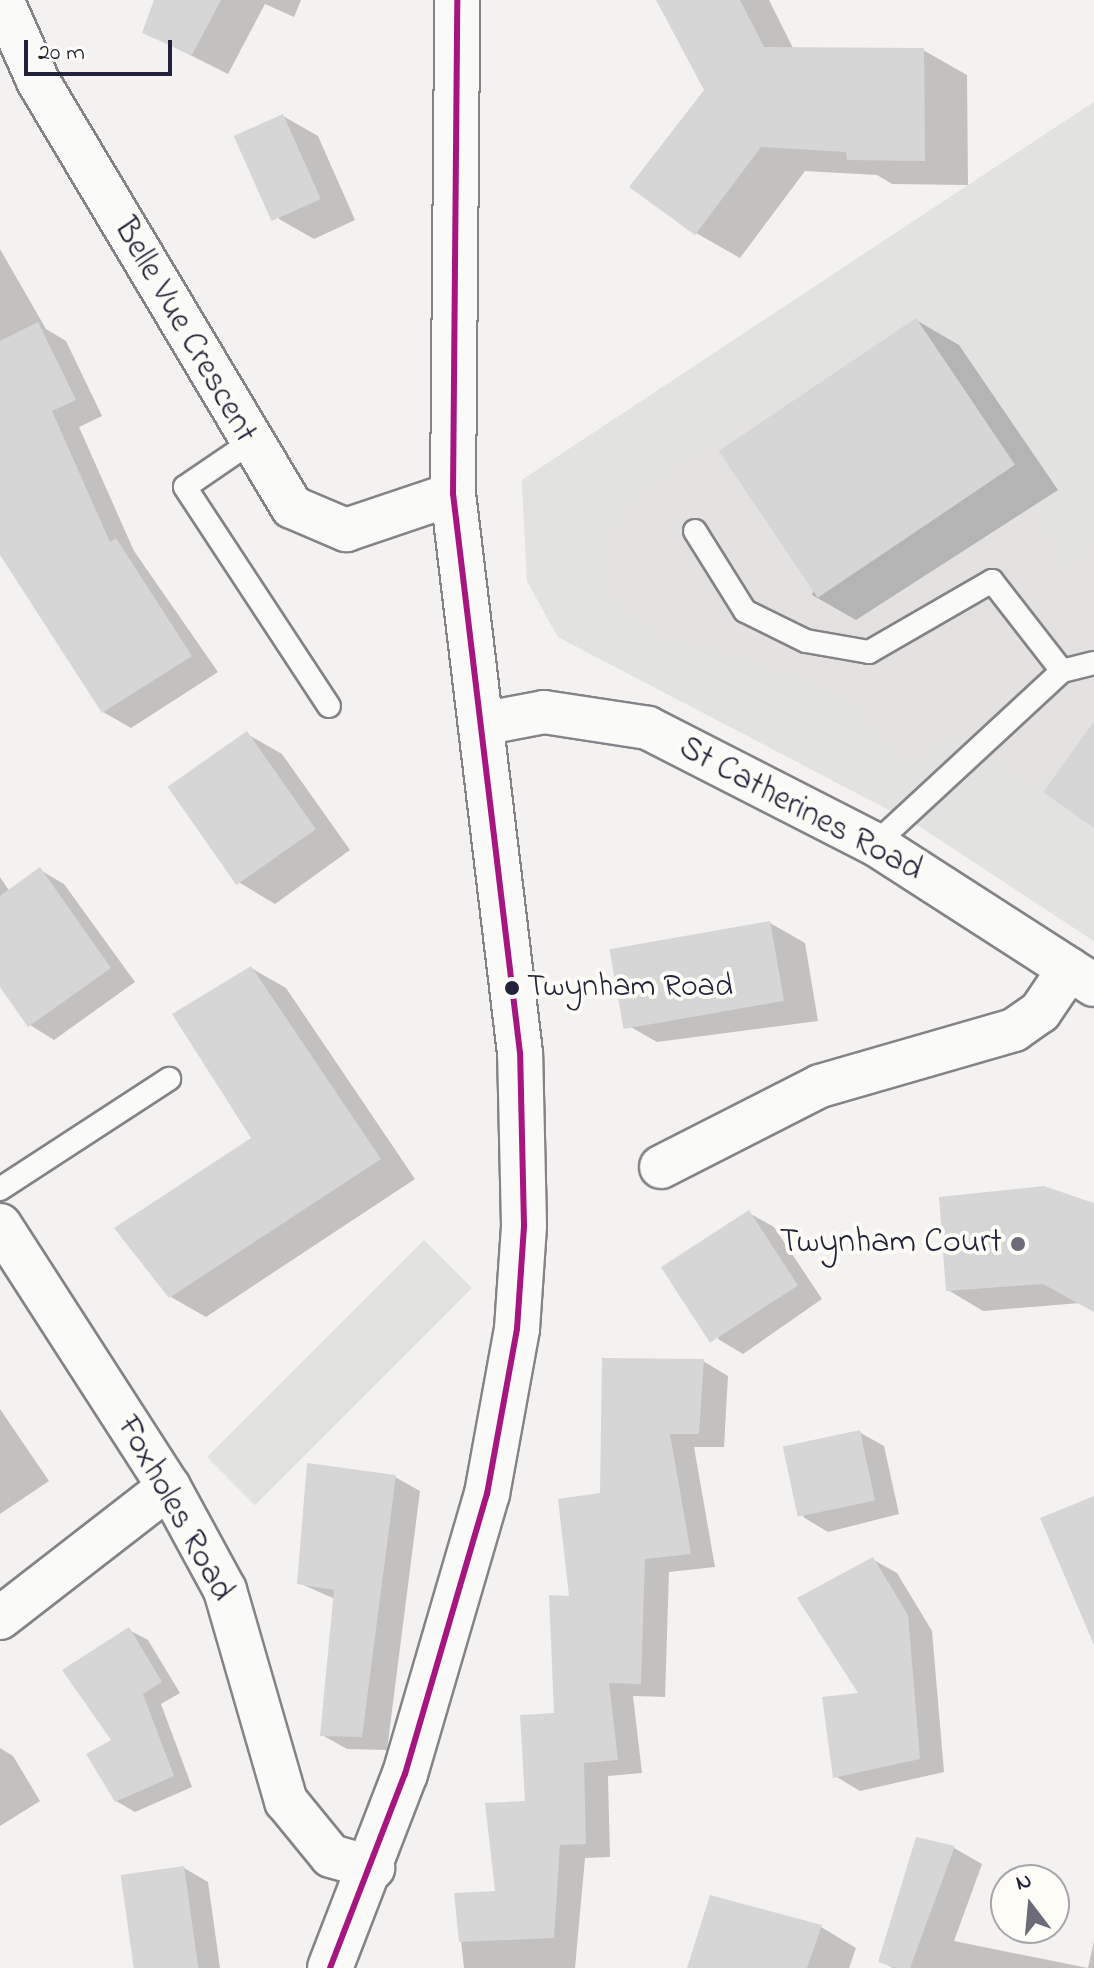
<!DOCTYPE html>
<style>
body{margin:0}
#map{position:relative;width:1094px;height:1968px;overflow:hidden;background:#f3f2f0;font-family:"Indie Flower",sans-serif}
div>[style]{position:absolute}
.built>*{inset:0;background:#e3e2e1}
.green>*{inset:0;background:#e2e2e1;transform-origin:0 0}
.shadow>*{inset:0;background:#0003}
.building>*{inset:0;background:#d7d6d6;transform-origin:0 0}
.roads{filter:drop-shadow(2px 0 #848488) drop-shadow(-2px 0 #848488) drop-shadow(0 2px #848488) drop-shadow(0 -2px #848488)}
.lane>*{height:22px;margin:-11px;padding:0 11px;transform-origin:11px;border-radius:11px;background:#fafaf8}
.street>*{height:42px;margin:-21px;padding:0 21px;transform-origin:21px;border-radius:21px;background:#fafaf8}
.secondary>*{height:44px;margin:-22px;padding:0 22px;transform-origin:22px;border-radius:22px;background:#fafaf8}
.bus-1>*{height:6px;margin:-3px;padding:0 3px;transform-origin:3px;border-radius:3px;background:#a61680}
.dots>*{width:22px;height:22px;translate:-50% -50%;box-sizing:border-box;border:4px solid #fdfcf7;border-radius:50%}
span{translate:-50% -50%;white-space:nowrap;text-align:center;line-height:1.15;-webkit-text-stroke:8px #fdfcf7;paint-order:stroke}
.bus-label{font-size:32px;color:#22223b}
.left{translate:0 -50%;text-align:left}
.street-label{font-size:34px;color:#22223b}
.poi-label{font-size:34px;color:#22223b}
.right{translate:-100% -50%;text-align:right}
.north{position:absolute;left:990px;top:1864px;width:80px;height:80px;box-sizing:border-box;background:#fdfcf7;border:2px solid #a5a5ac;border-radius:50%;rotate:344deg;font-size:22px;font-weight:700;line-height:32px;text-align:center;color:#22223b}
.north::after{content:'';display:block;margin:auto;width:28px;height:36px;background:#6b6b7a;clip-path:polygon(50% 0,100% 100%,50% 72%,0 100%)}
.scale{position:absolute;left:24px;top:40px;width:148px;height:36px;box-sizing:border-box;border:4px solid #22223b;border-top:0;padding-left:10px;font-size:24px;line-height:28px;white-space:nowrap;color:#22223b;-webkit-text-stroke:6px #fdfcf7;paint-order:stroke}
</style>
<div id="map">
<div class="built">
<div style="clip-path:polygon(1094px 102px,1094px 941px,916px 824px,558px 637px,527px 581px,522px 480px)"></div>
</div>
<div class="green">
<div style="clip-path:polygon(1094px 102px,1094px 540px,1066px 569px,1016px 464px,915px 318px,632px 494px,605px 535px,602px 569px,618px 614px,670px 642px,807px 679px,849px 704px,907px 770px,953px 734px,1094px 828px,1094px 941px,916px 824px,558px 637px,527px 581px,522px 480px)"></div>
<div style="left:424px;top:1240px;width:68px;height:307px;rotate:45deg"></div>
</div>
<div class="shadow">
<div style="clip-path:polygon(157px 0,301px 0,294px 17px,265px 4px,228px 74px,144px 32px)"></div>
<div style="clip-path:polygon(658px 0,769px 0,794px 50px,923px 50px,967px 75px,968px 185px,892px 184px,877px 175px,805px 171px,740px 258px,696px 233px,706px 90px)"></div>
<div style="clip-path:polygon(283px 116px,318px 136px,355px 220px,314px 239px,279px 219px)"></div>
<div style="clip-path:polygon(0 249px,46px 329px,66px 341px,102px 416px,79px 427px,134px 551px,218px 672px,131px 728px,103px 712px,0 544px)"></div>
<div style="clip-path:polygon(916px 320px,959px 345px,1058px 490px,856px 620px,812px 595px)"></div>
<div style="clip-path:polygon(247px 734px,282px 754px,350px 850px,275px 904px,240px 883px)"></div>
<div style="clip-path:polygon(40px 870px,64px 884px,135px 982px,54px 1040px,30px 1025px,0 984px,0 877px,10px 892px)"></div>
<div style="clip-path:polygon(770px 923px,805px 943px,818px 1021px,657px 1042px,622px 1022px)"></div>
<div style="clip-path:polygon(251px 968px,286px 988px,415px 1179px,206px 1317px,171px 1297px,253px 1139px)"></div>
<div style="clip-path:polygon(1094px 1205px,1094px 1311px,1080px 1303px,983px 1311px,948px 1290px)"></div>
<div style="clip-path:polygon(749px 1213px,774px 1227px,822px 1299px,743px 1354px,718px 1339px)"></div>
<div style="clip-path:polygon(703px 1361px,728px 1376px,724px 1447px,694px 1447px,715px 1567px,669px 1572px,665px 1697px,633px 1696px,642px 1773px,608px 1776px,610px 1857px,585px 1858px,575px 1968px,464px 1968px,456px 1895px,498px 1893px,556px 1715px,571px 1598px,602px 1494px)"></div>
<div style="clip-path:polygon(0 1409px,49px 1481px,0 1514px)"></div>
<div style="clip-path:polygon(859px 1432px,884px 1446px,899px 1514px,828px 1532px,803px 1517px)"></div>
<div style="clip-path:polygon(395px 1477px,420px 1491px,387px 1750px,347px 1749px,322px 1735px,335px 1599px,299px 1583px)"></div>
<div style="clip-path:polygon(872px 1559px,897px 1573px,932px 1631px,944px 1772px,860px 1791px,835px 1776px,862px 1694px)"></div>
<div style="clip-path:polygon(129px 1630px,148px 1640px,180px 1693px,161px 1704px,192px 1787px,135px 1812px,116px 1801px)"></div>
<div style="clip-path:polygon(0 1748px,13px 1756px,40px 1801px,0 1826px)"></div>
<div style="clip-path:polygon(954px 1848px,982px 1864px,954px 1941px,1088px 1968px,1094px 1941px,1094px 1968px,893px 1968px,880px 1961px)"></div>
<div style="clip-path:polygon(184px 1868px,208px 1882px,220px 1968px,136px 1968px)"></div>
<div style="clip-path:polygon(821px 1927px,856px 1948px,849px 1968px,689px 1968px)"></div>
</div>
<div class="building">
<div style="clip-path:polygon(154px 0,221px 0,192px 55px,142px 33px)"></div>
<div style="clip-path:polygon(656px 0,740px 0,764px 47px,924px 48px,925px 161px,847px 160px,846px 152px,761px 147px,695px 235px,629px 187px,704px 90px)"></div>
<div style="left:283px;top:114px;width:93px;height:54px;rotate:66deg"></div>
<div style="left:916px;top:318px;width:177px;height:238px;rotate:56deg"></div>
<div style="clip-path:polygon(38px 322px,76px 400px,52px 411px,110px 542px,116px 538px,192px 656px,102px 713px,0 555px,0 341px)"></div>
<div style="clip-path:polygon(1094px 721px,1094px 828px,1043px 792px)"></div>
<div style="left:247px;top:731px;width:120px;height:97px;rotate:55deg"></div>
<div style="clip-path:polygon(40px 867px,111px 968px,28px 1027px,0 987px,0 896px)"></div>
<div style="left:770px;top:921px;width:81px;height:163px;rotate:80deg"></div>
<div style="clip-path:polygon(251px 966px,381px 1159px,169px 1298px,114px 1228px,251px 1138px,172px 1014px)"></div>
<div style="clip-path:polygon(1044px 1186px,1094px 1203px,1094px 1312px,1043px 1284px,946px 1291px,939px 1197px)"></div>
<div style="left:749px;top:1210px;width:90px;height:105px;rotate:57deg"></div>
<div style="clip-path:polygon(602px 1358px,704px 1359px,699px 1434px,670px 1434px,691px 1554px,645px 1559px,641px 1684px,609px 1683px,618px 1760px,584px 1763px,586px 1844px,560px 1845px,554px 1938px,459px 1942px,454px 1893px,495px 1891px,485px 1803px,525px 1801px,520px 1715px,554px 1713px,549px 1595px,569px 1596px,558px 1499px,600px 1493px)"></div>
<div style="left:860px;top:1430px;width:72px;height:79px;rotate:78deg"></div>
<div style="clip-path:polygon(307px 1463px,396px 1475px,362px 1737px,320px 1736px,334px 1590px,297px 1584px)"></div>
<div style="clip-path:polygon(1094px 1496px,1094px 1645px,1040px 1518px)"></div>
<div style="clip-path:polygon(873px 1557px,908px 1615px,920px 1759px,833px 1778px,822px 1697px,858px 1693px,797px 1598px)"></div>
<div style="clip-path:polygon(129px 1627px,162px 1682px,143px 1694px,174px 1776px,115px 1802px,86px 1754px,111px 1740px,62px 1670px)"></div>
<div style="clip-path:polygon(916px 1837px,955px 1846px,910px 1968px,896px 1968px,878px 1962px)"></div>
<div style="left:184px;top:1866px;width:103px;height:64px;rotate:82deg"></div>
<div style="clip-path:polygon(710px 1895px,822px 1925px,807px 1968px,687px 1968px)"></div>
</div>
<div class="roads">
<div class="lane">
<div style="left:248px;top:444px;width:76px;rotate:145.7deg"></div>
<div style="left:185px;top:487px;width:262px;rotate:56.7deg"></div>
<div style="left:695px;top:531px;width:94px;rotate:58deg"></div>
<div style="left:745px;top:611px;width:68px;rotate:26.2deg"></div>
<div style="left:806px;top:641px;width:64px;rotate:9.9deg"></div>
<div style="left:869px;top:652px;width:142px;rotate:-30deg"></div>
<div style="left:992px;top:581px;width:114px;rotate:52.1deg"></div>
<div style="left:1062px;top:671px;width:255px;rotate:137.2deg"></div>
<div style="left:1062px;top:671px;width:33px;rotate:-14deg"></div>
<div style="left:0;top:1189px;width:202px;rotate:-33.1deg"></div>
</div>
<div class="street">
<div style="left:2px;top:0;width:89px;rotate:66deg"></div>
<div style="left:38px;top:81px;width:496px;rotate:59.2deg"></div>
<div style="left:292px;top:507px;width:59px;rotate:23.1deg"></div>
<div style="left:346px;top:530px;width:113px;rotate:-18.6deg"></div>
<div style="left:481px;top:724px;width:64px;rotate:-10.8deg"></div>
<div style="left:544px;top:712px;width:105px;rotate:8.7deg"></div>
<div style="left:648px;top:728px;width:255px;rotate:27.1deg"></div>
<div style="left:875px;top:844px;width:260px;rotate:32.8deg"></div>
<div style="left:661px;top:1167px;width:178px;rotate:-27deg"></div>
<div style="left:820px;top:1086px;width:202px;rotate:-16.1deg"></div>
<div style="left:1014px;top:1030px;width:32px;rotate:-35deg"></div>
<div style="left:1040px;top:1012px;width:52px;rotate:-56deg"></div>
<div style="left:0;top:1225px;width:312px;rotate:57.2deg"></div>
<div style="left:169px;top:1487px;width:117px;rotate:61.5deg"></div>
<div style="left:225px;top:1590px;width:220px;rotate:73.9deg"></div>
<div style="left:286px;top:1801px;width:71px;rotate:50.7deg"></div>
<div style="left:331px;top:1856px;width:44px;rotate:15.9deg"></div>
<div style="left:0;top:1618px;width:214px;rotate:-37.8deg"></div>
</div>
<div class="secondary">
<div style="left:330px;top:1968px;width:208px;rotate:-68.9deg"></div>
<div style="left:405px;top:1774px;width:292px;rotate:-73.7deg"></div>
<div style="left:487px;top:1494px;width:168px;rotate:-79.7deg"></div>
<div style="left:517px;top:1329px;width:104px;rotate:-86.1deg"></div>
<div style="left:524px;top:1225px;width:172px;rotate:-91.3deg"></div>
<div style="left:520px;top:1053px;width:563px;rotate:-96.83deg"></div>
<div style="left:453px;top:494px;width:494px;rotate:-89.5deg"></div>
</div>
</div>
<div class="bus-1">
<div style="left:330px;top:1968px;width:208px;rotate:-68.9deg"></div>
<div style="left:405px;top:1774px;width:292px;rotate:-73.7deg"></div>
<div style="left:487px;top:1494px;width:168px;rotate:-79.7deg"></div>
<div style="left:517px;top:1329px;width:104px;rotate:-86.1deg"></div>
<div style="left:524px;top:1225px;width:172px;rotate:-91.3deg"></div>
<div style="left:520px;top:1053px;width:563px;rotate:-96.83deg"></div>
<div style="left:453px;top:494px;width:494px;rotate:-89.5deg"></div>
</div>
<div class="dots">
<div style="left:512px;top:988px;background:#22223b"></div>
<div style="left:1018px;top:1244px;background:#6b6b7a"></div>
</div>
<div class="bus-label">
<span class="left" style="left:527px;top:988px">Twynham Road</span>
</div>
<div class="street-label">
<span style="left:184px;top:331px;rotate:60deg">Belle Vue Crescent</span>
<span style="left:800px;top:810px;rotate:28deg">St Catherines Road</span>
<span style="left:174px;top:1509px;rotate:61deg">Foxholes Road</span>
</div>
<div class="poi-label">
<span class="right" style="left:1002px;top:1244px">Twynham Court</span>
</div>
<div class="north">N</div>
<div class="scale">20 m</div>
</div>
